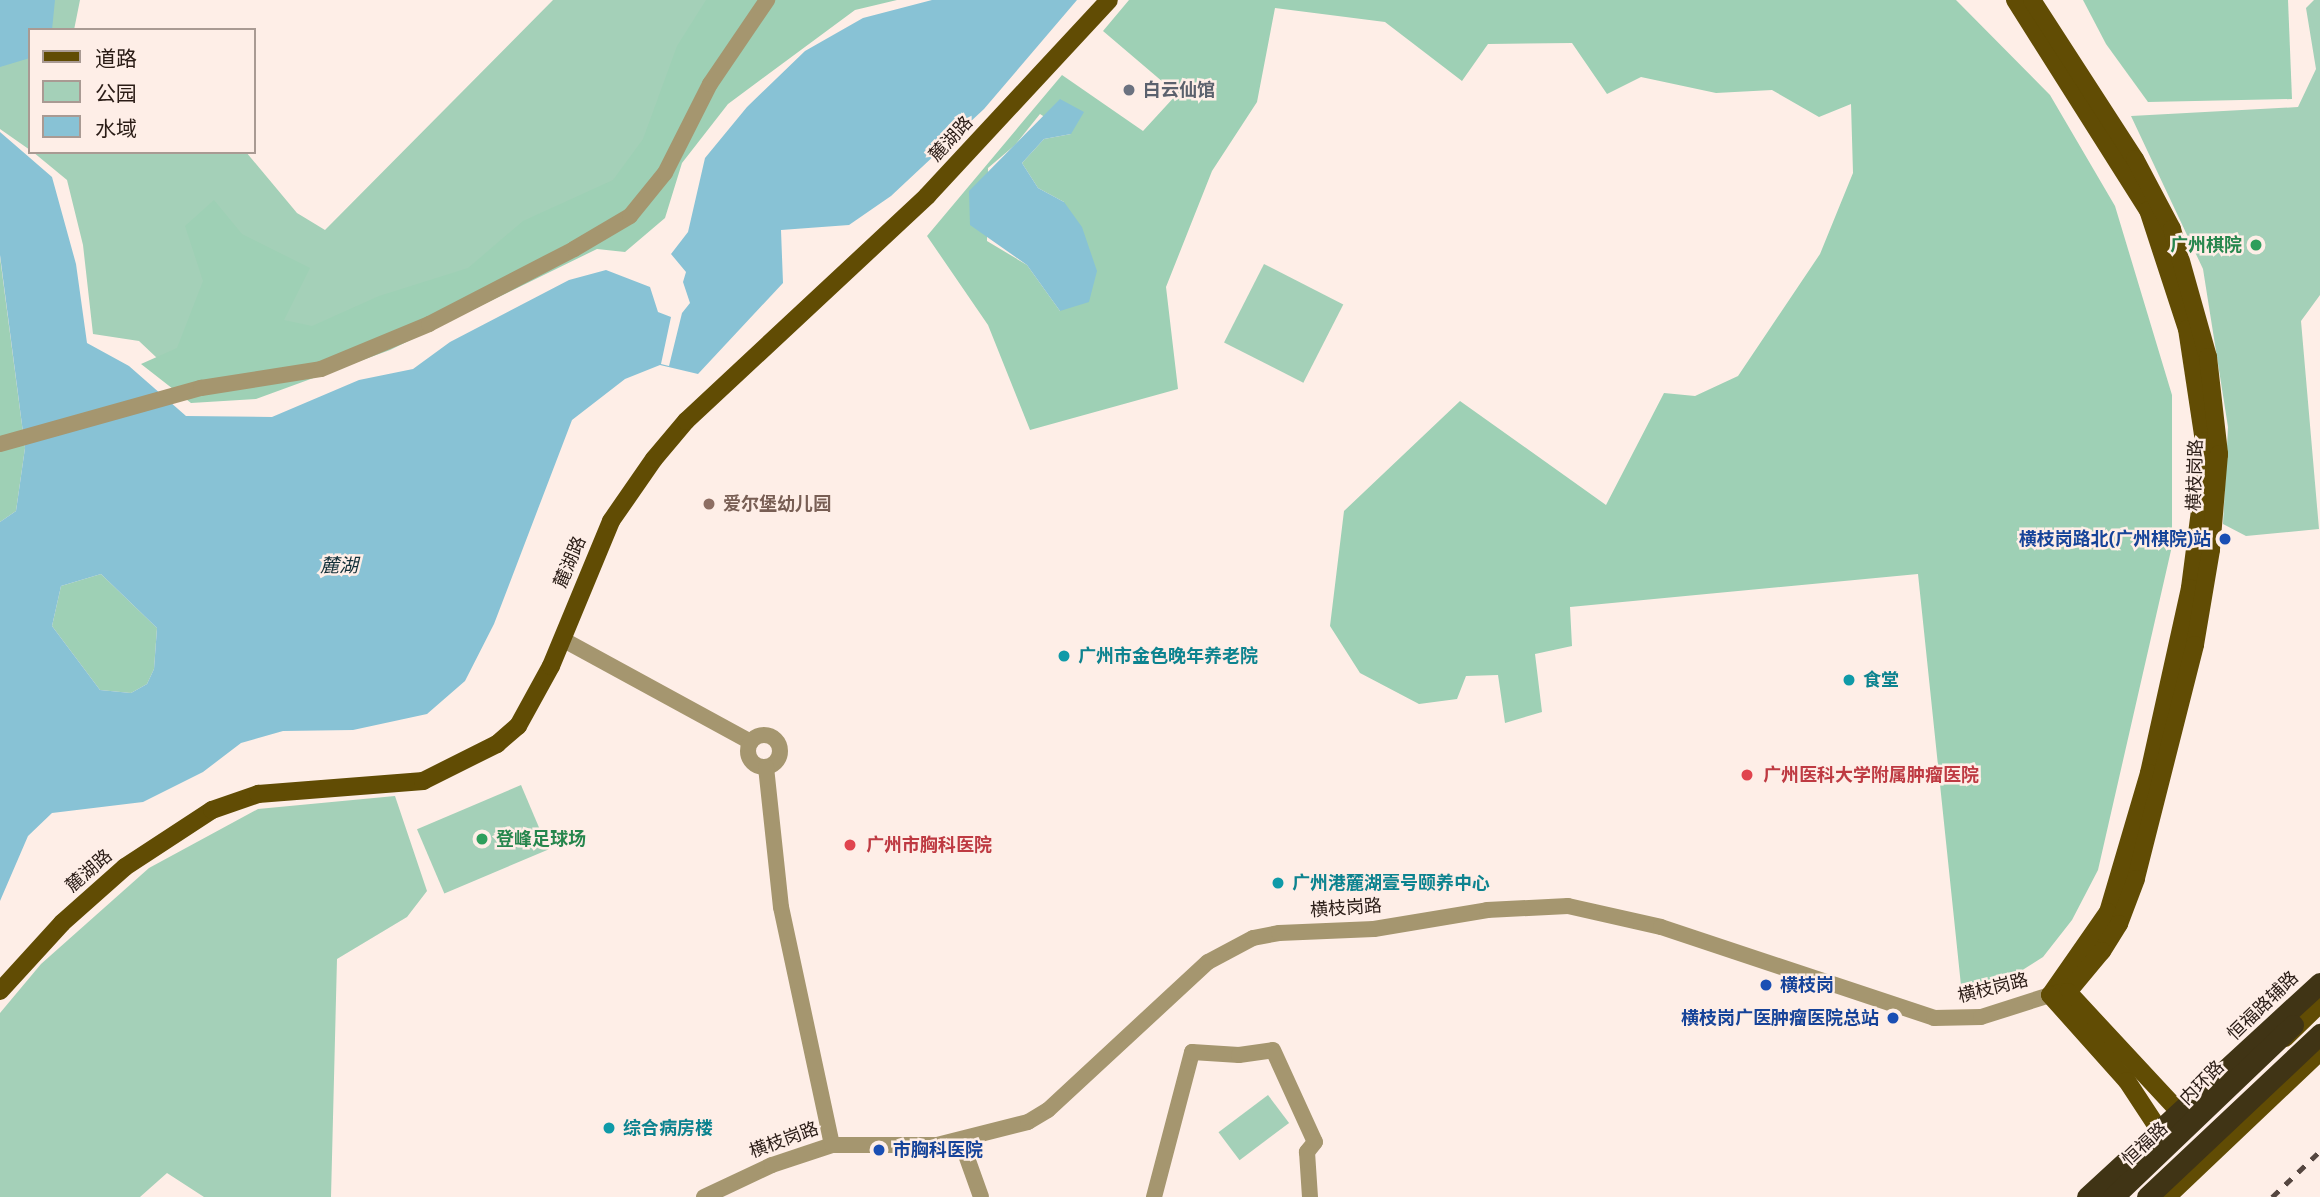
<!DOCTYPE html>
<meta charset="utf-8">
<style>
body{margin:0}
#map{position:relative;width:2320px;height:1197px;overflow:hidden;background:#feeee7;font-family:"IBM Plex Sans","Noto Sans SC",sans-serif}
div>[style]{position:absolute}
.green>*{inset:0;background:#a4d0b8;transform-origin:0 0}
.forest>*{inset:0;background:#9ed0b5}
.water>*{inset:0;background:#88c2d5}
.minor>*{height:16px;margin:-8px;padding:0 8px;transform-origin:8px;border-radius:8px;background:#a5966f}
.minor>.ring{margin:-8px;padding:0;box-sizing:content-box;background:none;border:16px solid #a5966f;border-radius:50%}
.major>*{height:18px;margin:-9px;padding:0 9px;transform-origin:9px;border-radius:9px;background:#614c04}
.rail>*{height:4.5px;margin-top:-2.25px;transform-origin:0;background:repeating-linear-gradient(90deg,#554640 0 9px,transparent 0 18px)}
.highway-bridge>*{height:21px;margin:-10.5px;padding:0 10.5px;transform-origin:10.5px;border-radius:10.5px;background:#403415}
.dots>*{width:19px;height:19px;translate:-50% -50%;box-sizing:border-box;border:4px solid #feeee7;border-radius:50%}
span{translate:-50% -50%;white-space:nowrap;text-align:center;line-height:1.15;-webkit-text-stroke:5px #feeee7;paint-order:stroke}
.worship-label{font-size:18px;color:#5b616d;font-weight:700}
.left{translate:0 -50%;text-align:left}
.street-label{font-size:18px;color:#2a1c16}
.leisure-label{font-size:18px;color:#27864d;font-weight:700}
.right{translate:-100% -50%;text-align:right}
.education-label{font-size:18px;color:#785e54;font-weight:700}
.transit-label{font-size:18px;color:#164399;font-weight:700}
.culture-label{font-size:18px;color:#0d838f;font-weight:700}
.health-label{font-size:18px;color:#be3a42;font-weight:700}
.water-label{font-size:19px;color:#122f38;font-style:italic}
.legend{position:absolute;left:28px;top:28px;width:228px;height:126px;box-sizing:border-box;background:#feeee7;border:2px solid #a99a93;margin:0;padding:9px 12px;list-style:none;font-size:21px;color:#2a1c16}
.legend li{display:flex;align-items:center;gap:14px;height:35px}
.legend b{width:35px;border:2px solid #a99a93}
</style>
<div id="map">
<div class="green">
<div style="clip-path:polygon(0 0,80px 0,74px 30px,30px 30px,30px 150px,0 129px)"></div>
<div style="clip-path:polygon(553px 0,756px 0,657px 171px,321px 369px,175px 375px,139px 341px,93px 334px,83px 245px,67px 180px,33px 152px,246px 152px,297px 213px,325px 230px)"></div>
<div style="clip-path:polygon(2314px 0,2320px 0,2320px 295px,2301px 321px,2319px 529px,2246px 536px,2223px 524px,2228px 427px,2203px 269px,2131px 116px,2298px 107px,2316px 69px,2306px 8px)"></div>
<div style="left:1264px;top:264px;width:89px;height:88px;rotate:27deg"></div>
<div style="left:521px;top:785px;width:70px;height:113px;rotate:67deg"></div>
<div style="clip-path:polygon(395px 796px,427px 891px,407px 917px,337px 959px,331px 1197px,204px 1197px,167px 1173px,140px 1197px,0 1197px,0 1013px,41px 964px,149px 868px,258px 809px)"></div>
<div style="left:1268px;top:1095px;width:35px;height:62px;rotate:53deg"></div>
</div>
<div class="forest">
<div style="clip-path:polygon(706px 0,897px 0,855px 10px,728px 104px,682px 163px,665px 218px,625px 252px,597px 249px,390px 350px,256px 399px,191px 403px,141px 364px,177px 348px,203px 281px,185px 226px,214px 200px,242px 234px,310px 268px,284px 320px,312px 326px,379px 296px,468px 268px,523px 221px,613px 180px,643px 139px,677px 46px)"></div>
<div style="clip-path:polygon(evenodd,1129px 0,1956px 0,2050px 95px,2115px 206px,2172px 395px,2172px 546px,2098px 870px,2072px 920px,2043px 957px,2005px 981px,1962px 995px,1918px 574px,1570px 607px,1572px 646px,1535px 654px,1542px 712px,1505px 723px,1498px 675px,1466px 676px,1457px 699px,1419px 704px,1360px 673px,1330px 626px,1344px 511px,1460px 401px,1606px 505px,1664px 393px,1695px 396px,1738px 376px,1820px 254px,1853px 173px,1851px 104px,1819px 117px,1772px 90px,1716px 93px,1641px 77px,1607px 94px,1572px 43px,1488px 44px,1462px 81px,1385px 22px,1275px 8px,1257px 102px,1212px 171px,1166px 287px,1178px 389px,1030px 430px,988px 325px,927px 236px,1062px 75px,1143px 131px,1177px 94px,1103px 31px,1129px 0,1040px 114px,1071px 134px,1044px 139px,1022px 163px,1038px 188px,1064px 202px,1060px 311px,1027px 265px,987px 241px,988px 168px,1015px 145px,1040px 114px)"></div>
<div style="clip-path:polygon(2083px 0,2288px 0,2292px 99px,2148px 102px,2106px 44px)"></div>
<div style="clip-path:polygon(0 257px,25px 448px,16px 511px,0 522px)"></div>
<div style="clip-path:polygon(101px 574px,157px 628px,154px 669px,147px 684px,131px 693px,100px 690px,52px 626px,61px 586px)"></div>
</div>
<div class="water">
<div style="clip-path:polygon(0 0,55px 0,52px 30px,30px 30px,30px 58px,0 67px)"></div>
<div style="clip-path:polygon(evenodd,932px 0,1077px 0,984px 109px,891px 196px,849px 225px,781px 230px,783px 283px,698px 374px,660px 365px,625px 379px,572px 420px,494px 624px,465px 681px,427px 714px,353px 730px,283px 731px,241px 743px,203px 772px,143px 802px,52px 813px,28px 836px,0 901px,0 522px,16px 511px,25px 448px,0 255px,0 132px,52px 177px,76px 264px,87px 343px,129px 366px,186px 416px,272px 417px,359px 380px,413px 369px,450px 342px,569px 280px,606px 270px,650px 287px,658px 312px,671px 317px,661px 364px,669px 366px,682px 313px,690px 303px,683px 282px,686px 272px,671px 254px,688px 232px,705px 158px,747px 107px,805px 51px,863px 18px,932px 0,101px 574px,157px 628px,154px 669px,147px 684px,131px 693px,100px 690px,52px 626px,61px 586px,101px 574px)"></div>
<div style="clip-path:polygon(1060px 99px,1084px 112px,1071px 134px,1044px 139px,1022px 163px,1038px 188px,1064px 202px,1082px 227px,1097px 271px,1089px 302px,1060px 311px,1027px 265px,970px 225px,969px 191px)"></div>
</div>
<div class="minor">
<div style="left:0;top:444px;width:209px;rotate:-15.6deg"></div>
<div style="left:201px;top:388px;width:121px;rotate:-9deg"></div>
<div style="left:321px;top:369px;width:117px;rotate:-22.6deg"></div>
<div style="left:429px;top:324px;width:163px;rotate:-27.3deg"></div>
<div style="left:574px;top:249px;width:65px;rotate:-30.5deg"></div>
<div style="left:630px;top:216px;width:55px;rotate:-50.9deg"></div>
<div style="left:665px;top:173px;width:100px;rotate:-63.2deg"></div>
<div style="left:710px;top:84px;width:102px;rotate:-55.8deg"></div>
<div style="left:562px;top:639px;width:215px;rotate:28.6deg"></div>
<div class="ring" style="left:748px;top:735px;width:16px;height:16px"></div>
<div style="left:766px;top:767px;width:141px;rotate:83.9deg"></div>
<div style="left:781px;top:907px;width:243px;rotate:77.9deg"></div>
<div style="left:961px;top:1141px;width:59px;rotate:70.3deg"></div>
<div style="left:704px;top:1197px;width:75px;rotate:-25.2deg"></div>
<div style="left:772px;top:1165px;width:63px;rotate:-18.4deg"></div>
<div style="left:832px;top:1145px;width:105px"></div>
<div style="left:937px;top:1145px;width:94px;rotate:-14.2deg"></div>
<div style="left:1028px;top:1122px;width:23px;rotate:-31deg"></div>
<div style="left:1048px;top:1110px;width:218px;rotate:-42.8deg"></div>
<div style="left:1208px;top:962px;width:51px;rotate:-28.1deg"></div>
<div style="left:1253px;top:938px;width:26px;rotate:-11deg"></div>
<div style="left:1279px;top:933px;width:95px;rotate:-2.4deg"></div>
<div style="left:1374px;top:929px;width:115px;rotate:-9.5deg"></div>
<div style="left:1487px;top:910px;width:81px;rotate:-2.8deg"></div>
<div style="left:1568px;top:906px;width:95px;rotate:12.7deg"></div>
<div style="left:1661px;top:927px;width:288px;rotate:18.4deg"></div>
<div style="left:1934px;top:1018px;width:47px;rotate:-1.2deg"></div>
<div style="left:1981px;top:1017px;width:72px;rotate:-17.7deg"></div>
<div style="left:1154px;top:1197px;width:150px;rotate:-75.3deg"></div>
<div style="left:1192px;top:1052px;width:47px;rotate:3.7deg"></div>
<div style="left:1239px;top:1055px;width:34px;rotate:-8deg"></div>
<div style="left:1273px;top:1050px;width:101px;rotate:65.5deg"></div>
<div style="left:1315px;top:1142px;width:13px;rotate:129deg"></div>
<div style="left:1307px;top:1152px;width:45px;rotate:86.2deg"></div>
</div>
<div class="major">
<div style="left:2015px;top:0;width:249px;rotate:57.7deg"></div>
<div style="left:2148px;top:210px;width:125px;rotate:71.9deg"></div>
<div style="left:2187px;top:329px;width:113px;rotate:81.4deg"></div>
<div style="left:2204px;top:441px;width:62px;rotate:92.8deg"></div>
<div style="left:2201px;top:503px;width:86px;rotate:97.4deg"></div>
<div style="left:2190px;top:588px;width:189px;rotate:102.5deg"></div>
<div style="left:2149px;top:773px;width:145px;rotate:106.4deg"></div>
<div style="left:2108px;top:912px;width:101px;rotate:124.9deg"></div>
<div style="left:2032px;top:0;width:189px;rotate:57.1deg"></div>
<div style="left:2135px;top:159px;width:79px;rotate:62.1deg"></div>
<div style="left:2172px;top:229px;width:133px;rotate:74.3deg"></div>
<div style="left:2208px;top:357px;width:98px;rotate:83.5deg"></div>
<div style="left:2219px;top:454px;width:96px;rotate:94.8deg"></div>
<div style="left:2211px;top:550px;width:96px;rotate:99.6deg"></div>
<div style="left:2195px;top:645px;width:241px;rotate:104.2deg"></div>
<div style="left:2136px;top:879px;width:48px;rotate:110.7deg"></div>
<div style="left:2119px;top:924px;width:32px;rotate:122deg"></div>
<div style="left:2102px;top:951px;width:53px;rotate:129.7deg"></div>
<div style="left:2068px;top:992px;width:18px;rotate:171deg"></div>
<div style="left:0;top:991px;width:92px;rotate:-47.6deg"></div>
<div style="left:62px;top:923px;width:84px;rotate:-41.6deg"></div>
<div style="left:125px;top:867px;width:104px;rotate:-33.2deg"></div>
<div style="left:212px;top:810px;width:49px;rotate:-19.2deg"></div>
<div style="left:258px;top:794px;width:166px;rotate:-4.5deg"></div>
<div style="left:423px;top:781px;width:83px;rotate:-26.6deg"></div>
<div style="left:497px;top:744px;width:28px;rotate:-41deg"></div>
<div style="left:518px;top:726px;width:68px;rotate:-61.2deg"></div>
<div style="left:551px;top:666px;width:157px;rotate:-67.5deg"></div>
<div style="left:611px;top:521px;width:75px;rotate:-55.3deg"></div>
<div style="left:654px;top:459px;width:50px;rotate:-49.9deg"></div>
<div style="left:686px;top:421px;width:330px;rotate:-43deg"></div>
<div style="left:927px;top:196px;width:267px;rotate:-47.1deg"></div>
<div style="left:2068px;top:992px;width:178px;rotate:47.1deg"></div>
<div style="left:2050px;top:995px;width:115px;rotate:48.2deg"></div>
<div style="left:2127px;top:1081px;width:73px;rotate:56.7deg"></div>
<div style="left:2285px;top:1038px;width:49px;rotate:-44.2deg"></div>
<div style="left:2167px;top:1197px;width:211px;rotate:-43.5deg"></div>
</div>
<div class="rail">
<div style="left:2272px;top:1197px;width:66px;rotate:-43.8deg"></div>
</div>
<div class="highway-bridge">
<div style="left:2087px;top:1197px;width:316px;rotate:-42.6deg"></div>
<div style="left:2113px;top:1197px;width:249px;rotate:-43.7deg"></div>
<div style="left:2147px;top:1197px;width:238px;rotate:-43.3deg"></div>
</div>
<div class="dots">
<div style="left:1129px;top:90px;background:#6b7280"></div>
<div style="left:2256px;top:245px;background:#2e9e5b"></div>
<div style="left:709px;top:504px;background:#8d6e63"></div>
<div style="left:2225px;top:539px;background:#1a4fb4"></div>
<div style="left:1064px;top:656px;background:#0f9aa8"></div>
<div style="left:1849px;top:680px;background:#0f9aa8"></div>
<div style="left:1747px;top:775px;background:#e0444e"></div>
<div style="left:482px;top:839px;background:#2e9e5b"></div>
<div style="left:850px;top:845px;background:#e0444e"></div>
<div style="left:1278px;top:883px;background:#0f9aa8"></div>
<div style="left:1766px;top:985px;background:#1a4fb4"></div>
<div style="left:1893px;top:1018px;background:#1a4fb4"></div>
<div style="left:609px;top:1128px;background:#0f9aa8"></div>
<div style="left:879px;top:1150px;background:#1a4fb4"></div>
</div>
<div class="worship-label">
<span class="left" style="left:1143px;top:90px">白云仙馆</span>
</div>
<div class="street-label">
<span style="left:951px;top:139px;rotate:-47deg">麓湖路</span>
<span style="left:2195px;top:475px;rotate:-88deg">横枝岗路</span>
<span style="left:570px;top:562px;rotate:-67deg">麓湖路</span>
<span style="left:89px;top:871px;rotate:-41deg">麓湖路</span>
<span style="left:1346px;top:908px;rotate:-4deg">横枝岗路</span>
<span style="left:1993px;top:988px;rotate:-14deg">横枝岗路</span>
<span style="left:2263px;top:1006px;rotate:-44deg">恒福路辅路</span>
<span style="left:2202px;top:1083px;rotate:-45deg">内环路</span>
<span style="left:784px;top:1140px;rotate:-20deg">横枝岗路</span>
<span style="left:2145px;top:1144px;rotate:-43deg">恒福路</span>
</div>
<div class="leisure-label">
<span class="right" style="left:2242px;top:245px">广州棋院</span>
<span class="left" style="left:496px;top:839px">登峰足球场</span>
</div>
<div class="education-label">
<span class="left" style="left:723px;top:504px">爱尔堡幼儿园</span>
</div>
<div class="transit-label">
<span class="right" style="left:2211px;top:539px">横枝岗路北(广州棋院)站</span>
<span class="left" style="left:1780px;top:985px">横枝岗</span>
<span class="right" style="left:1879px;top:1018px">横枝岗广医肿瘤医院总站</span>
<span class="left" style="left:893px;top:1150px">市胸科医院</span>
</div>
<div class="culture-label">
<span class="left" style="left:1078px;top:656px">广州市金色晚年养老院</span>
<span class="left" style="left:1863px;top:680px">食堂</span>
<span class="left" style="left:1292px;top:883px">广州港麓湖壹号颐养中心</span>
<span class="left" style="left:623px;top:1128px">综合病房楼</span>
</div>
<div class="health-label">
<span class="left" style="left:1763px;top:775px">广州医科大学附属肿瘤医院</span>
<span class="left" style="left:866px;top:845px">广州市胸科医院</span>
</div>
<div class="water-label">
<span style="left:339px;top:566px">麓湖</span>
</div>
<ul class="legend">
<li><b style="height:9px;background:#614c04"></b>道路</li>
<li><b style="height:19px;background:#a4d0b8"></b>公园</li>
<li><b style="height:19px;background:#88c2d5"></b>水域</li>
</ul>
</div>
